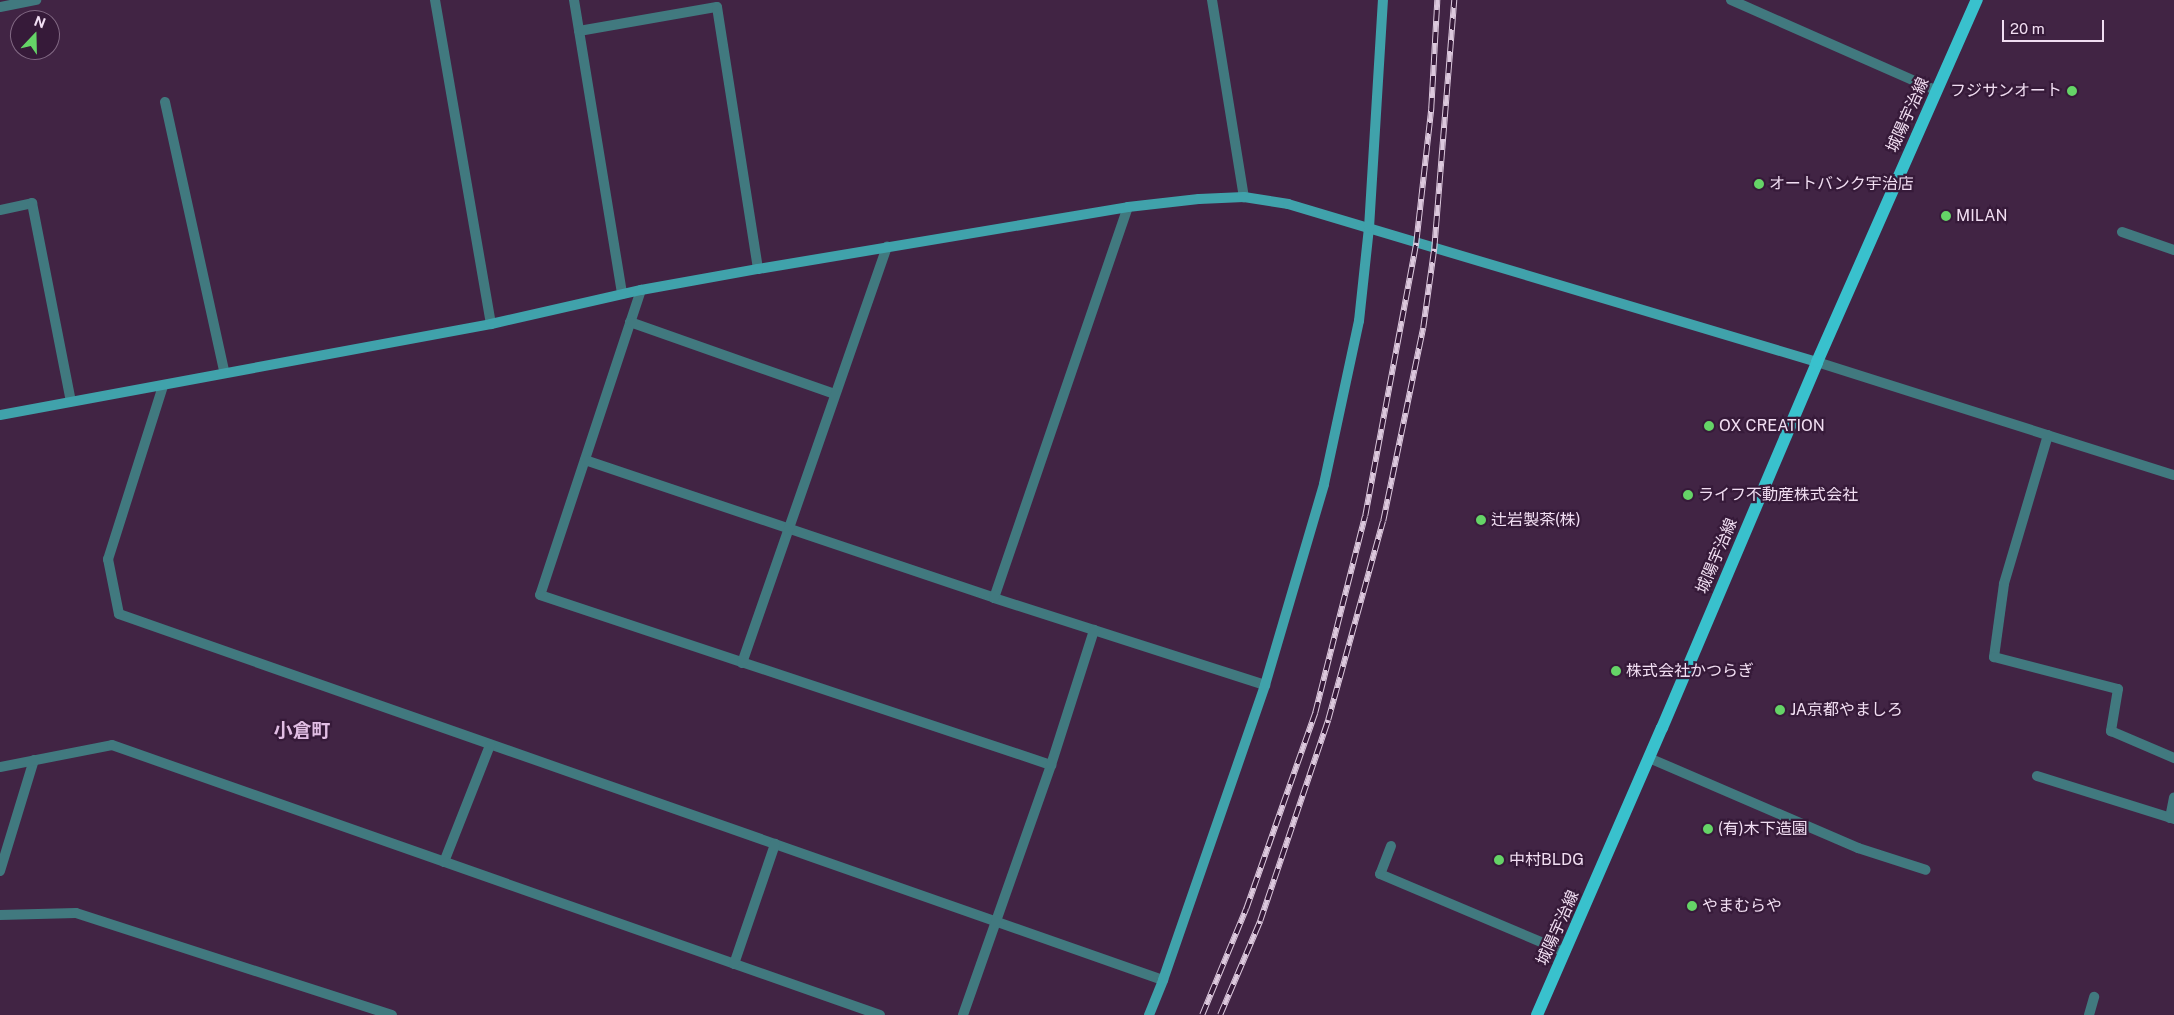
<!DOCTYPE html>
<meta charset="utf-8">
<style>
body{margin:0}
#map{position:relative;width:2174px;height:1015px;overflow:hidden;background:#412444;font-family:"Public Sans","Noto Sans JP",sans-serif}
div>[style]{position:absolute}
.lane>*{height:10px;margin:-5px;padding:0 5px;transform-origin:5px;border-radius:5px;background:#41797f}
.street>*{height:10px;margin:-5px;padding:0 5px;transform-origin:5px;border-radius:5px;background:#41797f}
.secondary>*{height:10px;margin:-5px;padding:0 5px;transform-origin:5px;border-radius:5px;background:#40a2ab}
.primary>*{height:12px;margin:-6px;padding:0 6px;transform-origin:6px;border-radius:6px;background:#39c1cd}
.rail>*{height:5.5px;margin-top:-2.75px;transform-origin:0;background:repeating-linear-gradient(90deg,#361a39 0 11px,#dcc8dd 0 22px);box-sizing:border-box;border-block:1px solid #dcc8dd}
.dots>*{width:14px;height:14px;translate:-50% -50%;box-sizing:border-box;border:2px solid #361a39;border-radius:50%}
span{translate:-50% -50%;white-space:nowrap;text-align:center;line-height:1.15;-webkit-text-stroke:4.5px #361a39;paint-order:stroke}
.poi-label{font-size:16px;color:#f1def2}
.right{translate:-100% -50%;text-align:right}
.left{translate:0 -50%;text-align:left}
.street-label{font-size:16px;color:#f1def2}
.quarter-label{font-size:19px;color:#e1bee4;font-weight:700}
.north{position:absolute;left:10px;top:10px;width:50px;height:50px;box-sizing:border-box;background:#361a39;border:1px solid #816883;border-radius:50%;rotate:21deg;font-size:14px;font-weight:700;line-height:20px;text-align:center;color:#f1def2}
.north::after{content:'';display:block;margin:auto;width:18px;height:22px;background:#65d467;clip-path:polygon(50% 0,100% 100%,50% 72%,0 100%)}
.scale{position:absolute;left:2002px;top:20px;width:102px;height:22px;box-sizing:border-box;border:2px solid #f1def2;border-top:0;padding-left:6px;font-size:15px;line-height:18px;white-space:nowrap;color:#f1def2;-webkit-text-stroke:4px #361a39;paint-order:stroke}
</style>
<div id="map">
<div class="lane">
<div style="left:2122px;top:232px;width:55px;rotate:19.1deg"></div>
<div style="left:2048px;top:435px;width:155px;rotate:106.5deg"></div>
<div style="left:2004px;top:584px;width:74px;rotate:97.8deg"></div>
<div style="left:1994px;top:657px;width:128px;rotate:14.5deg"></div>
<div style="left:2118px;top:689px;width:43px;rotate:99.5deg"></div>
<div style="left:2111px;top:731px;width:69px;rotate:23.2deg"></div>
<div style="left:1649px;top:758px;width:228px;rotate:23.3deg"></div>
<div style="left:1858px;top:848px;width:71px;rotate:17.9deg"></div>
<div style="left:2170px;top:818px;width:21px;rotate:-79deg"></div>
<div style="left:1391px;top:846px;width:30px;rotate:111deg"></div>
<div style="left:1380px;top:874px;width:201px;rotate:22.9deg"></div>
<div style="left:0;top:871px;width:116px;rotate:-73deg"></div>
<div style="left:2089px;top:1015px;width:19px;rotate:-74deg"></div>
</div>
<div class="street">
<div style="left:435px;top:0;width:329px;rotate:80.2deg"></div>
<div style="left:574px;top:0;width:298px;rotate:80.7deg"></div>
<div style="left:1212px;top:0;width:200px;rotate:80.8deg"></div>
<div style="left:1731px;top:0;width:225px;rotate:23.8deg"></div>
<div style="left:0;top:7px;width:37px;rotate:-11deg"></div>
<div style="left:579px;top:31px;width:140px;rotate:-9.9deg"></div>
<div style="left:717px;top:7px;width:265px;rotate:81.1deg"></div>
<div style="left:165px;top:102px;width:275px;rotate:77.6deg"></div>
<div style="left:0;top:210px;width:33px;rotate:-12deg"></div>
<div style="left:32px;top:203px;width:202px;rotate:78.9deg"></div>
<div style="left:641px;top:290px;width:321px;rotate:108.3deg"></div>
<div style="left:540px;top:595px;width:539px;rotate:18.4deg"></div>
<div style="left:630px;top:322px;width:217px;rotate:19.4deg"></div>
<div style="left:1817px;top:362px;width:374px;rotate:17.6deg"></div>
<div style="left:163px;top:386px;width:182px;rotate:107.6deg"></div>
<div style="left:108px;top:559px;width:56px;rotate:78.7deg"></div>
<div style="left:119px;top:614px;width:1106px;rotate:19.32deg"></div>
<div style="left:585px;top:460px;width:432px;rotate:18.6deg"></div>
<div style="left:994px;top:598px;width:285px;rotate:17.8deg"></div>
<div style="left:994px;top:598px;width:413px;rotate:-71.1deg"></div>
<div style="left:742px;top:663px;width:441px;rotate:-70.8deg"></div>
<div style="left:0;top:767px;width:114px;rotate:-11.1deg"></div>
<div style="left:112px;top:745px;width:814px;rotate:19.37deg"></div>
<div style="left:2037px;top:776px;width:144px;rotate:17.4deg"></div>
<div style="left:444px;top:862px;width:126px;rotate:-68.5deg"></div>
<div style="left:0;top:915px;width:76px;rotate:-1.5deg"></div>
<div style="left:76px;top:913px;width:332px;rotate:17.9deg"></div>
<div style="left:734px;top:964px;width:127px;rotate:-71.1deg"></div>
<div style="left:963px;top:1015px;width:265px;rotate:-70.6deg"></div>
<div style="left:1051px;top:765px;width:142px;rotate:-72.3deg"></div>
</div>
<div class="secondary">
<div style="left:0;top:415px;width:499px;rotate:-10.5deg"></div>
<div style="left:491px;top:324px;width:154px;rotate:-12.8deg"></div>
<div style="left:641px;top:290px;width:119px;rotate:-10.2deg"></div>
<div style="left:758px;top:269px;width:375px;rotate:-9.5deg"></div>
<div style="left:1128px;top:207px;width:71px;rotate:-6.4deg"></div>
<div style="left:1199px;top:199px;width:45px;rotate:-2.5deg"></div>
<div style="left:1244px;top:197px;width:45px;rotate:9deg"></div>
<div style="left:1288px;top:204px;width:552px;rotate:16.63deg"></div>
<div style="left:1149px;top:1015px;width:38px;rotate:-68deg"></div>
<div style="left:1163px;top:980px;width:312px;rotate:-70.9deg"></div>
<div style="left:1265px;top:685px;width:209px;rotate:-73.6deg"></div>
<div style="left:1324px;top:484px;width:167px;rotate:-77.9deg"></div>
<div style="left:1359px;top:321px;width:94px;rotate:-83.9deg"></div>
<div style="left:1369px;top:228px;width:228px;rotate:-86.5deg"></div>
</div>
<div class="primary">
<div style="left:1537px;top:1015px;width:313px;rotate:-66.5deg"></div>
<div style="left:1662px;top:728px;width:397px;rotate:-67deg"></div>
<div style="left:1817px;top:362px;width:396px;rotate:-66.2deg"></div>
</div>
<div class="rail">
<div style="left:1202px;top:1015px;width:115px;rotate:-67.5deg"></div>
<div style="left:1246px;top:909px;width:208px;rotate:-70.6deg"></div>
<div style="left:1315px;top:713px;width:203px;rotate:-75.8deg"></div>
<div style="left:1365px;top:516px;width:278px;rotate:-79.4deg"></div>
<div style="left:1416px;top:243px;width:135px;rotate:-83.6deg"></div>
<div style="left:1431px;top:109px;width:109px;rotate:-86.8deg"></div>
<div style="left:1220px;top:1015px;width:102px;rotate:-66.9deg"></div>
<div style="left:1260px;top:921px;width:212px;rotate:-71.3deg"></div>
<div style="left:1328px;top:720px;width:206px;rotate:-74.6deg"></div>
<div style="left:1383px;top:521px;width:197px;rotate:-78.3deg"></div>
<div style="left:1423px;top:328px;width:80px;rotate:-82.1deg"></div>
<div style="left:1434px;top:249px;width:250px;rotate:-85.4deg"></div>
</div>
<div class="dots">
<div style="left:2072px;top:91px;background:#65d467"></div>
<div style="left:1759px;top:184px;background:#65d467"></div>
<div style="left:1946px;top:216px;background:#65d467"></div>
<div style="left:1709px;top:426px;background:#65d467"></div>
<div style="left:1688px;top:495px;background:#65d467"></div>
<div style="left:1481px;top:520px;background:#65d467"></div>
<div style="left:1616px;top:671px;background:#65d467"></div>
<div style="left:1780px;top:710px;background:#65d467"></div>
<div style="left:1708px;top:829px;background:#65d467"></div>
<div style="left:1499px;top:860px;background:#65d467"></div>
<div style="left:1692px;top:906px;background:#65d467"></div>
</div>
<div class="poi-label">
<span class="right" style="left:2062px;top:91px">フジサンオート</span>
<span class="left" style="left:1769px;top:184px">オートバンク宇治店</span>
<span class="left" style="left:1956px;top:216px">MILAN</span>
<span class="left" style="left:1719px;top:426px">OX CREATION</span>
<span class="left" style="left:1698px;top:495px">ライフ不動産株式会社</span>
<span class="left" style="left:1491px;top:520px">辻岩製茶(株)</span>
<span class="left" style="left:1626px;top:671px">株式会社かつらぎ</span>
<span class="left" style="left:1790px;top:710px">JA京都やましろ</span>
<span class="left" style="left:1718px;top:829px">(有)木下造園</span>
<span class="left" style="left:1509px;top:860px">中村BLDG</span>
<span class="left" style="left:1702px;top:906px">やまむらや</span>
</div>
<div class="street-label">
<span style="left:1908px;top:115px;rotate:-66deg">城陽宇治線</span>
<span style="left:1717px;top:556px;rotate:-67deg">城陽宇治線</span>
<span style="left:1558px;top:928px;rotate:-66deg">城陽宇治線</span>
</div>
<div class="quarter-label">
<span style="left:302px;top:731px">小倉町</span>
</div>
<div class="north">N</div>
<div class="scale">20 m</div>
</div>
